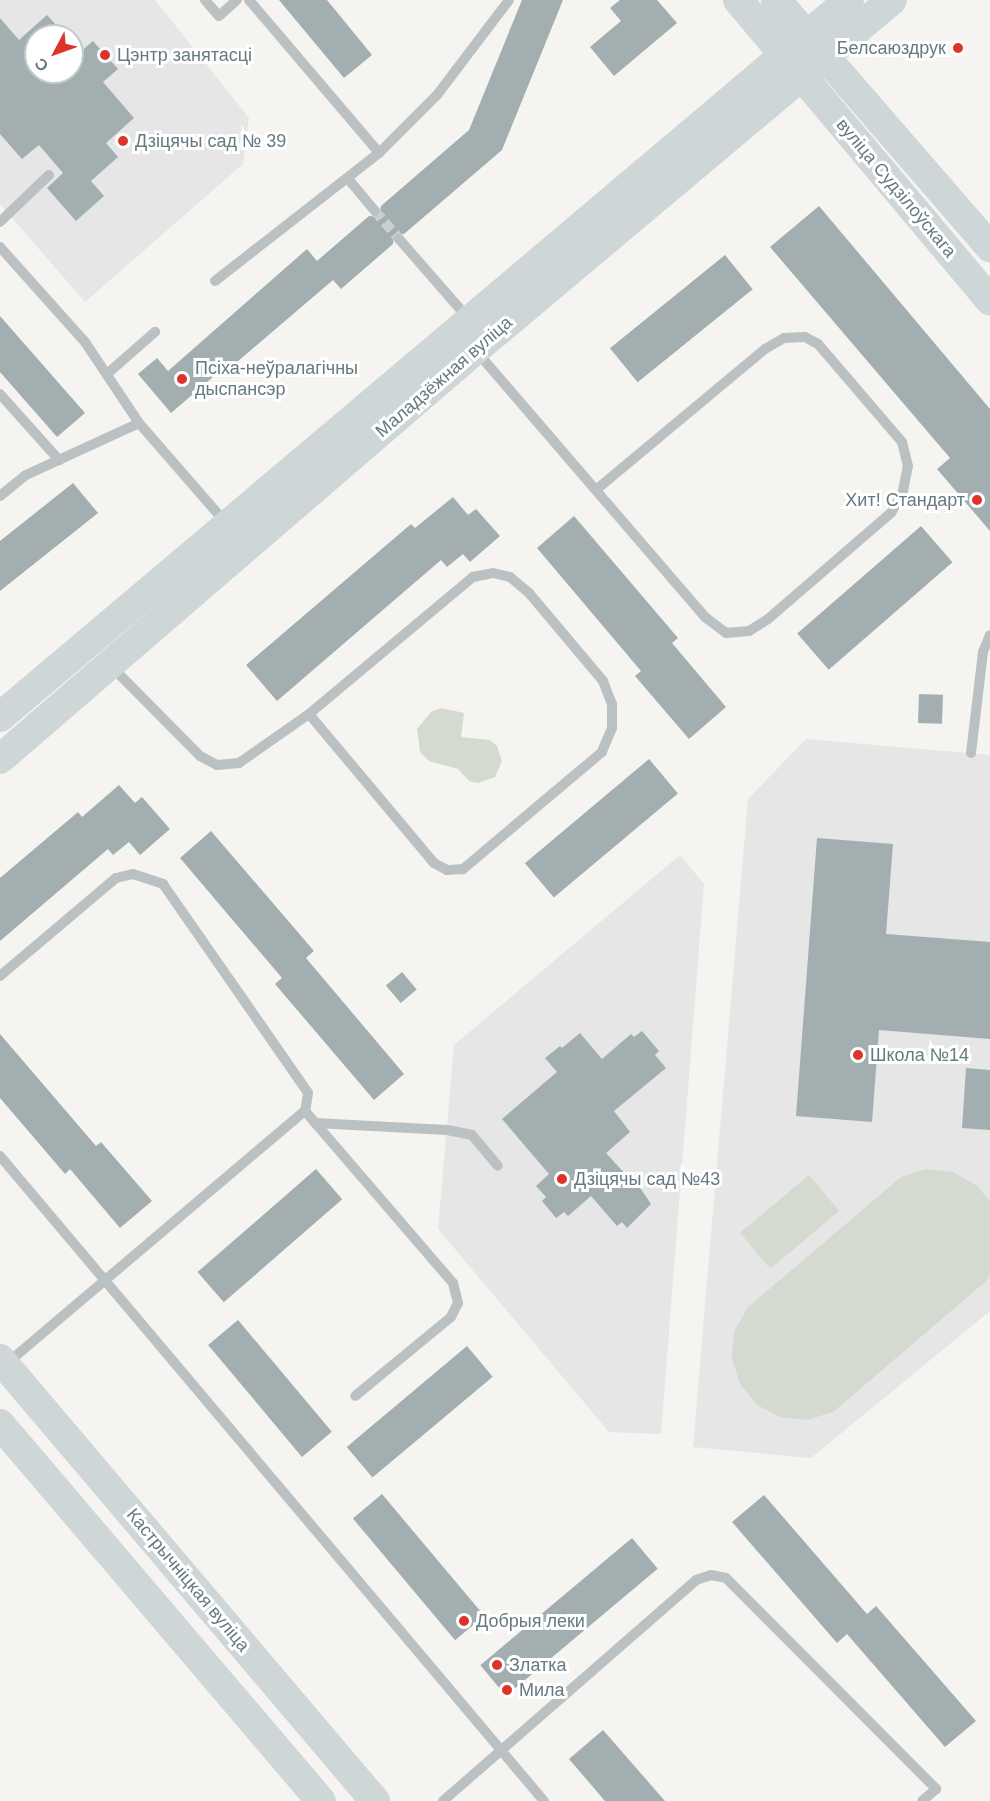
<!DOCTYPE html>
<meta charset="utf-8">
<style>
body{margin:0}
#map{position:relative;width:990px;height:1801px;overflow:hidden;background:#f5f4f1;font-family:Arial,sans-serif}
div>[style]{position:absolute}
.built>*{inset:0;background:#e5e6e5}
.green>*{inset:0;background:#d5dad1;transform-origin:0 0}
.building>*{inset:0;background:#a3aeb1;transform-origin:0 0}
.minor-tunnel>*{height:10px;margin-top:-5px;transform-origin:0;background:repeating-linear-gradient(90deg,#cacfcf 0 10px,transparent 0 15px)}
.minor>*{height:10px;margin:-5px;padding:0 5px;transform-origin:5px;border-radius:5px;background:#bbc1c3}
.major>*{height:30px;margin:-15px;padding:0 15px;transform-origin:15px;border-radius:15px;background:#cfd6d7}
.dots>*{width:16px;height:16px;translate:-50% -50%;box-sizing:border-box;border:3px solid #fff;border-radius:50%}
span{translate:-50% -50%;white-space:nowrap;text-align:center;line-height:1.15;-webkit-text-stroke:6px #fff;paint-order:stroke}
.poi-label{font-size:18px;color:#657a81}
.right{translate:-100% -50%;text-align:right}
.left{translate:0 -50%;text-align:left}
.street-label{font-size:18px;color:#657a81}
.north{position:absolute;left:24px;top:24px;width:60px;height:60px;box-sizing:border-box;background:#fff;border:2px solid #c1cacd;border-radius:50%;rotate:229deg;font-size:16px;font-weight:700;line-height:24px;text-align:center;color:#657a81}
.north::after{content:'';display:block;margin:auto;width:21px;height:27px;background:#dd3329;clip-path:polygon(50% 0,100% 100%,50% 72%,0 100%)}
</style>
<div id="map">
<div class="built">
<div style="clip-path:polygon(evenodd,0 0,155px 0,249px 118px,243px 164px,85px 302px,0 204px,0 0,36px 36px,72px 36px,72px 72px,36px 72px,36px 36px)"></div>
<div style="clip-path:polygon(806px 739px,990px 755px,990px 1311px,811px 1458px,693px 1447px,748px 799px)"></div>
<div style="clip-path:polygon(680px 855px,704px 884px,661px 1434px,609px 1432px,438px 1229px,454px 1045px)"></div>
</div>
<div class="green">
<div style="clip-path:polygon(441px 708px,464px 713px,461px 737px,490px 740px,497px 746px,502px 761px,495px 777px,478px 783px,469px 781px,458px 769px,429px 761px,420px 752px,417px 729px,431px 712px)"></div>
<div style="clip-path:polygon(926px 1169px,953px 1172px,976px 1185px,990px 1201px,990px 1274px,986px 1281px,833px 1412px,807px 1420px,780px 1417px,757px 1405px,740px 1384px,732px 1358px,734px 1332px,747px 1308px,901px 1177px)"></div>
<div style="left:809px;top:1175px;width:47px;height:90px;rotate:50deg"></div>
</div>
<div class="building">
<div style="clip-path:polygon(279px 0,327px 0,372px 55px,344px 78px)"></div>
<div style="clip-path:polygon(522px 0,563px 0,502px 150px,404px 234px,394px 234px,393px 244px,341px 289px,333px 280px,223px 374px,220px 371px,171px 413px,138px 374px,157px 358px,168px 371px,307px 249px,317px 261px,369px 216px,379px 217px,381px 206px,469px 130px)"></div>
<div style="clip-path:polygon(620px 0,657px 0,677px 23px,614px 76px,590px 47px,621px 21px,610px 8px)"></div>
<div style="clip-path:polygon(47px 15px,66px 36px,36px 36px,36px 72px,72px 72px,72px 59px,93px 41px,118px 69px,103px 82px,134px 118px,106px 143px,118px 157px,91px 181px,104px 196px,76px 221px,47px 188px,63px 173px,39px 145px,22px 159px,0 134px,0 18px,19px 40px)"></div>
<div style="clip-path:polygon(819px 206px,990px 409px,990px 531px,937px 469px,950px 458px,770px 247px)"></div>
<div style="left:725px;top:255px;width:44px;height:148px;rotate:51deg"></div>
<div style="clip-path:polygon(0 316px,85px 413px,57px 437px,0 372px)"></div>
<div style="clip-path:polygon(73px 483px,98px 513px,0 591px,0 541px)"></div>
<div style="clip-path:polygon(453px 497px,468px 515px,476px 509px,500px 536px,470px 562px,463px 554px,447px 567px,441px 560px,277px 701px,246px 665px,411px 524px,415px 528px)"></div>
<div style="clip-path:polygon(574px 516px,678px 638px,672px 643px,726px 707px,689px 739px,635px 676px,641px 671px,537px 548px)"></div>
<div style="left:921px;top:526px;width:48px;height:164px;rotate:49deg"></div>
<div style="left:919px;top:694px;width:24px;height:29px;rotate:2deg"></div>
<div style="left:649px;top:759px;width:45px;height:162px;rotate:50deg"></div>
<div style="clip-path:polygon(119px 785px,135px 803px,142px 797px,170px 829px,140px 855px,129px 842px,113px 855px,108px 849px,0 941px,0 878px,78px 812px,82px 817px)"></div>
<div style="clip-path:polygon(211px 831px,314px 951px,306px 958px,404px 1074px,374px 1100px,275px 984px,282px 978px,180px 858px)"></div>
<div style="clip-path:polygon(817px 838px,893px 844px,886px 934px,990px 942px,990px 1039px,879px 1030px,872px 1122px,796px 1116px)"></div>
<div style="left:402px;top:972px;width:23px;height:21px;rotate:50deg"></div>
<div style="clip-path:polygon(642px 1031px,659px 1051px,655px 1055px,666px 1068px,614px 1111px,630px 1132px,606px 1153px,627px 1176px,630px 1173px,651px 1204px,627px 1228px,622px 1222px,617px 1226px,591px 1196px,568px 1216px,564px 1212px,556px 1218px,542px 1201px,546px 1197px,536px 1186px,549px 1174px,502px 1119px,557px 1072px,545px 1058px,560px 1046px,562px 1048px,580px 1033px,602px 1059px,631px 1034px,634px 1037px)"></div>
<div style="clip-path:polygon(0 1034px,96px 1146px,101px 1142px,152px 1201px,120px 1228px,70px 1169px,65px 1174px,0 1098px)"></div>
<div style="clip-path:polygon(966px 1068px,990px 1070px,990px 1130px,962px 1128px)"></div>
<div style="left:316px;top:1169px;width:40px;height:157px;rotate:49deg"></div>
<div style="left:238px;top:1320px;width:146px;height:39px;rotate:50deg"></div>
<div style="left:467px;top:1346px;width:40px;height:157px;rotate:50deg"></div>
<div style="left:382px;top:1494px;width:159px;height:38px;rotate:50deg"></div>
<div style="clip-path:polygon(764px 1495px,867px 1614px,876px 1606px,976px 1721px,945px 1747px,847px 1634px,837px 1643px,732px 1522px)"></div>
<div style="left:632px;top:1538px;width:40px;height:198px;rotate:50deg"></div>
<div style="clip-path:polygon(603px 1730px,665px 1801px,605px 1801px,569px 1759px)"></div>
</div>
<div class="minor-tunnel">
<div style="left:375px;top:211px;width:37px;rotate:49deg"></div>
</div>
<div class="minor">
<div style="left:205px;top:0;width:21px;rotate:49deg"></div>
<div style="left:219px;top:16px;width:24px;rotate:-42deg"></div>
<div style="left:249px;top:0;width:201px;rotate:49.6deg"></div>
<div style="left:349px;top:180px;width:40px;rotate:50deg"></div>
<div style="left:0;top:222px;width:68px;rotate:-43.8deg"></div>
<div style="left:399px;top:239px;width:105px;rotate:48.9deg"></div>
<div style="left:0;top:247px;width:127px;rotate:48.2deg"></div>
<div style="left:85px;top:342px;width:97px;rotate:56.3deg"></div>
<div style="left:139px;top:423px;width:133px;rotate:49deg"></div>
<div style="left:215px;top:281px;width:208px;rotate:-38deg"></div>
<div style="left:379px;top:153px;width:82px;rotate:-45deg"></div>
<div style="left:437px;top:95px;width:119px;rotate:-52.8deg"></div>
<div style="left:477px;top:352px;width:350px;rotate:49.3deg"></div>
<div style="left:705px;top:617px;width:26px;rotate:37deg"></div>
<div style="left:726px;top:633px;width:23px;rotate:-5deg"></div>
<div style="left:749px;top:631px;width:22px;rotate:-32deg"></div>
<div style="left:768px;top:619px;width:162px;rotate:-40.8deg"></div>
<div style="left:891px;top:513px;width:25px;rotate:-61deg"></div>
<div style="left:903px;top:491px;width:25px;rotate:-79deg"></div>
<div style="left:908px;top:466px;width:25px;rotate:-104deg"></div>
<div style="left:902px;top:442px;width:129px;rotate:-130.6deg"></div>
<div style="left:818px;top:344px;width:15px;rotate:-152deg"></div>
<div style="left:805px;top:337px;width:21px;rotate:177deg"></div>
<div style="left:784px;top:338px;width:22px;rotate:150deg"></div>
<div style="left:765px;top:349px;width:220px;rotate:140.2deg"></div>
<div style="left:107px;top:374px;width:64px;rotate:-41.2deg"></div>
<div style="left:0;top:394px;width:89px;rotate:48.2deg"></div>
<div style="left:0;top:496px;width:33px;rotate:-39deg"></div>
<div style="left:26px;top:475px;width:124px;rotate:-24.7deg"></div>
<div style="left:110px;top:665px;width:128px;rotate:45.3deg"></div>
<div style="left:200px;top:756px;width:19px;rotate:28deg"></div>
<div style="left:217px;top:765px;width:22px;rotate:-5deg"></div>
<div style="left:239px;top:763px;width:85px;rotate:-35deg"></div>
<div style="left:309px;top:714px;width:214px;rotate:-39.9deg"></div>
<div style="left:473px;top:577px;width:20px;rotate:-11deg"></div>
<div style="left:493px;top:573px;width:17px;rotate:13deg"></div>
<div style="left:510px;top:577px;width:25px;rotate:40deg"></div>
<div style="left:529px;top:593px;width:115px;rotate:49.9deg"></div>
<div style="left:603px;top:681px;width:25px;rotate:69deg"></div>
<div style="left:612px;top:704px;width:24px;rotate:90deg"></div>
<div style="left:612px;top:728px;width:26px;rotate:113deg"></div>
<div style="left:602px;top:752px;width:182px;rotate:139.9deg"></div>
<div style="left:463px;top:869px;width:16px;rotate:176deg"></div>
<div style="left:447px;top:870px;width:15px;rotate:-152deg"></div>
<div style="left:434px;top:863px;width:194px;rotate:-130deg"></div>
<div style="left:971px;top:753px;width:102px;rotate:-83.2deg"></div>
<div style="left:983px;top:652px;width:18px;rotate:-68deg"></div>
<div style="left:0;top:976px;width:152px;rotate:-40.2deg"></div>
<div style="left:116px;top:878px;width:17px;rotate:-13deg"></div>
<div style="left:133px;top:874px;width:32px;rotate:18deg"></div>
<div style="left:163px;top:884px;width:254px;rotate:55.2deg"></div>
<div style="left:308px;top:1093px;width:18px;rotate:99deg"></div>
<div style="left:305px;top:1111px;width:227px;rotate:49.3deg"></div>
<div style="left:453px;top:1283px;width:21px;rotate:76deg"></div>
<div style="left:458px;top:1303px;width:16px;rotate:117deg"></div>
<div style="left:451px;top:1317px;width:124px;rotate:140.5deg"></div>
<div style="left:315px;top:1123px;width:132px;rotate:3deg"></div>
<div style="left:447px;top:1130px;width:25px;rotate:11deg"></div>
<div style="left:472px;top:1135px;width:40px;rotate:50deg"></div>
<div style="left:0;top:1156px;width:844px;rotate:49.86deg"></div>
<div style="left:5px;top:1365px;width:393px;rotate:-40.3deg"></div>
<div style="left:443px;top:1801px;width:336px;rotate:-41.1deg"></div>
<div style="left:696px;top:1580px;width:16px;rotate:-18deg"></div>
<div style="left:711px;top:1575px;width:15px;rotate:11deg"></div>
<div style="left:726px;top:1578px;width:298px;rotate:45.1deg"></div>
<div style="left:936px;top:1789px;width:18px;rotate:139deg"></div>
</div>
<div class="major">
<div style="left:738px;top:0;width:392px;rotate:50deg"></div>
<div style="left:776px;top:0;width:327px;rotate:49.1deg"></div>
<div style="left:0;top:717px;width:1111px;rotate:-40.18deg"></div>
<div style="left:0;top:759px;width:627px;rotate:-40.73deg"></div>
<div style="left:475px;top:350px;width:544px;rotate:-40.01deg"></div>
<div style="left:0;top:1359px;width:580px;rotate:49.69deg"></div>
<div style="left:0;top:1424px;width:495px;rotate:49.6deg"></div>
</div>
<div class="dots">
<div style="left:958px;top:48px;background:#dd3329"></div>
<div style="left:105px;top:55px;background:#dd3329"></div>
<div style="left:123px;top:141px;background:#dd3329"></div>
<div style="left:182px;top:379px;background:#dd3329"></div>
<div style="left:977px;top:500px;background:#dd3329"></div>
<div style="left:858px;top:1055px;background:#dd3329"></div>
<div style="left:562px;top:1179px;background:#dd3329"></div>
<div style="left:464px;top:1621px;background:#dd3329"></div>
<div style="left:497px;top:1665px;background:#dd3329"></div>
<div style="left:507px;top:1690px;background:#dd3329"></div>
</div>
<div class="poi-label">
<span class="right" style="left:946px;top:48px">Белсаюздрук</span>
<span class="left" style="left:117px;top:55px">Цэнтр занятасці</span>
<span class="left" style="left:135px;top:141px">Дзіцячы сад № 39</span>
<span class="left" style="left:195px;top:379px">Псіха-неўралагічны<br>дыспансэр</span>
<span class="right" style="left:965px;top:500px">Хит! Стандарт</span>
<span class="left" style="left:870px;top:1055px">Школа №14</span>
<span class="left" style="left:574px;top:1179px">Дзіцячы сад №43</span>
<span class="left" style="left:476px;top:1621px">Добрыя леки</span>
<span class="left" style="left:509px;top:1665px">Златка</span>
<span class="left" style="left:519px;top:1690px">Мила</span>
</div>
<div class="street-label">
<span style="left:896px;top:188px;rotate:50deg">вуліца Судзілоўскага</span>
<span style="left:444px;top:377px;rotate:-41deg">Маладзёжная вуліца</span>
<span style="left:188px;top:1580px;rotate:50deg">Кастрычніцкая вуліца</span>
</div>
<div class="north">С</div>
</div>
